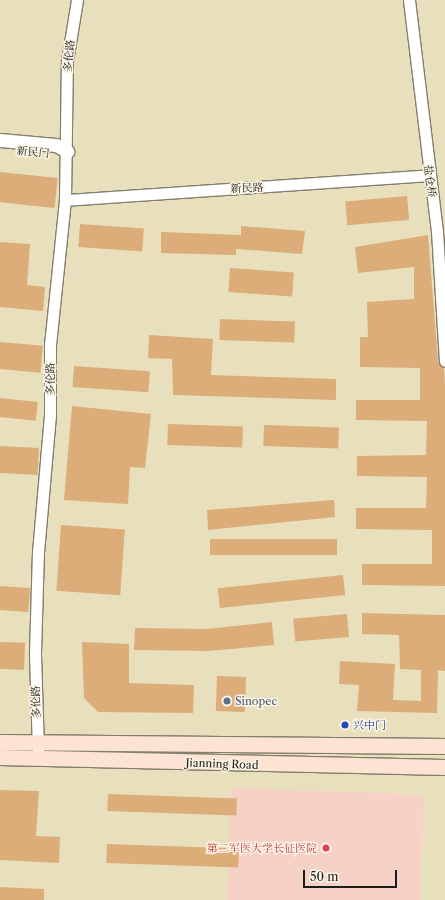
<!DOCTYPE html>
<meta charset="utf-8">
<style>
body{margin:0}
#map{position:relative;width:445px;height:900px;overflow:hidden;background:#e8e0bc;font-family:"Libre Caslon Text","Noto Serif SC",serif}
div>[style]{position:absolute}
.built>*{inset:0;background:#f6d1c6;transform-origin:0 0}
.building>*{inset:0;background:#dcac79;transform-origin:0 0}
.roads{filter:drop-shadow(1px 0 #827e6c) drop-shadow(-1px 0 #827e6c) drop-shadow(0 1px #827e6c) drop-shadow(0 -1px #827e6c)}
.minor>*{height:11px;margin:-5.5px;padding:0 5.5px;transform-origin:5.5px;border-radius:5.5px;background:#fff}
.tertiary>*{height:13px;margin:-6.5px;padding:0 6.5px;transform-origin:6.5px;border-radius:6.5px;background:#fff}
.secondary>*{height:15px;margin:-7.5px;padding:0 7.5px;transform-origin:7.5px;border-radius:7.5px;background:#fde3d1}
.dots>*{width:11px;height:11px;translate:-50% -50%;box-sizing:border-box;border:2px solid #fcf5e5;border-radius:50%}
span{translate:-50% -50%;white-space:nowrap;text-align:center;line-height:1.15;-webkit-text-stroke:3px #fcf5e5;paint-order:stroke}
.street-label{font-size:11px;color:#1c1c1c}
.service-label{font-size:11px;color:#4e5e75}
.left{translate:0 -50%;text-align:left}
.transit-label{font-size:11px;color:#164399}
.health-label{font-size:11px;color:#be3a42}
.right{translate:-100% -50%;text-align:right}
.scale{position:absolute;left:303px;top:870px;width:94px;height:18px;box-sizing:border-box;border:2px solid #1c1c1c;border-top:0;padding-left:5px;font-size:12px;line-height:14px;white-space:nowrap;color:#1c1c1c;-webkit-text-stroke:3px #fcf5e5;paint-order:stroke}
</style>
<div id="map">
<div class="built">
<div style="left:231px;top:788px;width:193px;height:112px;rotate:2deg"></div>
</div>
<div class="building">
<div style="left:0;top:172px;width:58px;height:30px;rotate:6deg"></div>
<div style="left:407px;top:196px;width:24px;height:62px;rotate:85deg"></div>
<div style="left:80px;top:224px;width:64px;height:23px;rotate:4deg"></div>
<div style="clip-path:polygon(241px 226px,305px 231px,302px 254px,236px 249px,236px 255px,161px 253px,161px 232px,241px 235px)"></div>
<div style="clip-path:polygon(428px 235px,438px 361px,444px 368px,445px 386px,445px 586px,362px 585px,362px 564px,432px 564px,432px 530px,356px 529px,356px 508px,426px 508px,427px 477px,357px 476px,357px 456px,426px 455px,427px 421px,356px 420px,356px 400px,420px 400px,420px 368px,360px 367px,360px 337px,368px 337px,367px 302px,414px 299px,414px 267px,358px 273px,355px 247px)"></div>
<div style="clip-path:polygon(0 242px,30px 244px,27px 285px,45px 287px,43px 311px,0 307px)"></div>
<div style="left:230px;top:268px;width:64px;height:24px;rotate:4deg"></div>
<div style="left:220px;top:319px;width:75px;height:21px;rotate:2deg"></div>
<div style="clip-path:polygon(149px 335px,213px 339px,211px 375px,336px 379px,336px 400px,173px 395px,172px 359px,148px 358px)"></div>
<div style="left:0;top:342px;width:43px;height:27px;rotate:5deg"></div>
<div style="left:74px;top:366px;width:76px;height:21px;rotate:4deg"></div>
<div style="left:0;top:398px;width:38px;height:19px;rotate:6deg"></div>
<div style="clip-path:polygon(72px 406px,151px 414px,145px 468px,130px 467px,128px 504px,64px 500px)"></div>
<div style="left:168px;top:424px;width:75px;height:21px;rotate:2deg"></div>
<div style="left:264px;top:425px;width:75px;height:21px;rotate:2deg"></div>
<div style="left:0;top:446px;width:39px;height:27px;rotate:3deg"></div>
<div style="clip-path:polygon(334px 500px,335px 517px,208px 530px,207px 510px)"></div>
<div style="left:61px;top:525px;width:64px;height:66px;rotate:4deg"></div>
<div style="left:337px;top:539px;width:16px;height:127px;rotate:90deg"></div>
<div style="left:343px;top:575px;width:20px;height:126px;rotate:84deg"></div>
<div style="left:0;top:586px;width:30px;height:24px;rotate:4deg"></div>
<div style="clip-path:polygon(362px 613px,445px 615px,445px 671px,438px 670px,437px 713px,357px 711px,359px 685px,339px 684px,340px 661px,395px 664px,393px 700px,421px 701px,421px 670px,400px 669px,399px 635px,362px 634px)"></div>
<div style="left:347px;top:614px;width:23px;height:54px;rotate:85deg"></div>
<div style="clip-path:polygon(272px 622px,274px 645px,209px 651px,134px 650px,135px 628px,207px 629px)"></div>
<div style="left:0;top:642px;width:25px;height:27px;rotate:2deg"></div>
<div style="clip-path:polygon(82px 642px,129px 644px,129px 683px,194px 685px,193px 713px,98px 712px,84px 698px)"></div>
<div style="left:217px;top:676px;width:29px;height:35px;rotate:2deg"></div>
<div style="clip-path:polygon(0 790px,39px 791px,36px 836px,60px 837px,59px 863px,0 860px)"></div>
<div style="left:108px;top:794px;width:129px;height:17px;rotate:2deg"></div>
<div style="left:107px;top:844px;width:132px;height:19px;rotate:2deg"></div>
<div style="clip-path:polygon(0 887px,44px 889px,44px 900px,0 900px)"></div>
</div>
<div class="roads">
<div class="minor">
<div style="left:409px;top:0;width:233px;rotate:83.1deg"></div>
<div style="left:437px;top:231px;width:130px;rotate:86.5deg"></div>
<div style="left:65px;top:200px;width:364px;rotate:-3.9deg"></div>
<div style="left:38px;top:750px;width:98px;rotate:-91.8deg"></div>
<div style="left:35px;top:652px;width:100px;rotate:-88.3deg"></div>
<div style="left:38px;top:552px;width:137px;rotate:-85deg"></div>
<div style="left:50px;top:416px;width:71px;rotate:-90deg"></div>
<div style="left:50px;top:345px;width:146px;rotate:-84.1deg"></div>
<div style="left:65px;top:200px;width:139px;rotate:-89.2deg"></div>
<div style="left:67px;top:61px;width:62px;rotate:-80.7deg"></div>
</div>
<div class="tertiary">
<div style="left:0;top:140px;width:56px;rotate:5.1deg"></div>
<div style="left:56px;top:145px;width:13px;rotate:29deg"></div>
</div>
<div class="secondary">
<div style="left:0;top:742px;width:445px;rotate:0.5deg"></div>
<div style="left:0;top:757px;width:445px;rotate:1.3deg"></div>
</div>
</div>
<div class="dots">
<div style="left:227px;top:701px;background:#5c6f8a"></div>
<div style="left:345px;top:725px;background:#1a4fb4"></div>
<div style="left:326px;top:848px;background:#e0444e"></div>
</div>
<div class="street-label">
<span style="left:69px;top:56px;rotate:-84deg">多伦路</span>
<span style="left:33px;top:152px;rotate:5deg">新民门</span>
<span style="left:430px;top:181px;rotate:82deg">盐仓桥</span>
<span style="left:247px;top:188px;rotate:-3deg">新民路</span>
<span style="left:50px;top:379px;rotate:-90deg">多伦路</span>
<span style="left:36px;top:702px;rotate:-92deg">多伦路</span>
<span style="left:222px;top:764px;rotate:2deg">Jianning Road</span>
</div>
<div class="service-label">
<span class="left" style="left:235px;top:701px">Sinopec</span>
</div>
<div class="transit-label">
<span class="left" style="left:353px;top:725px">兴中门</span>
</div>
<div class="health-label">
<span class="right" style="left:317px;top:848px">第二军医大学长征医院</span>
</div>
<div class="scale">50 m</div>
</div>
